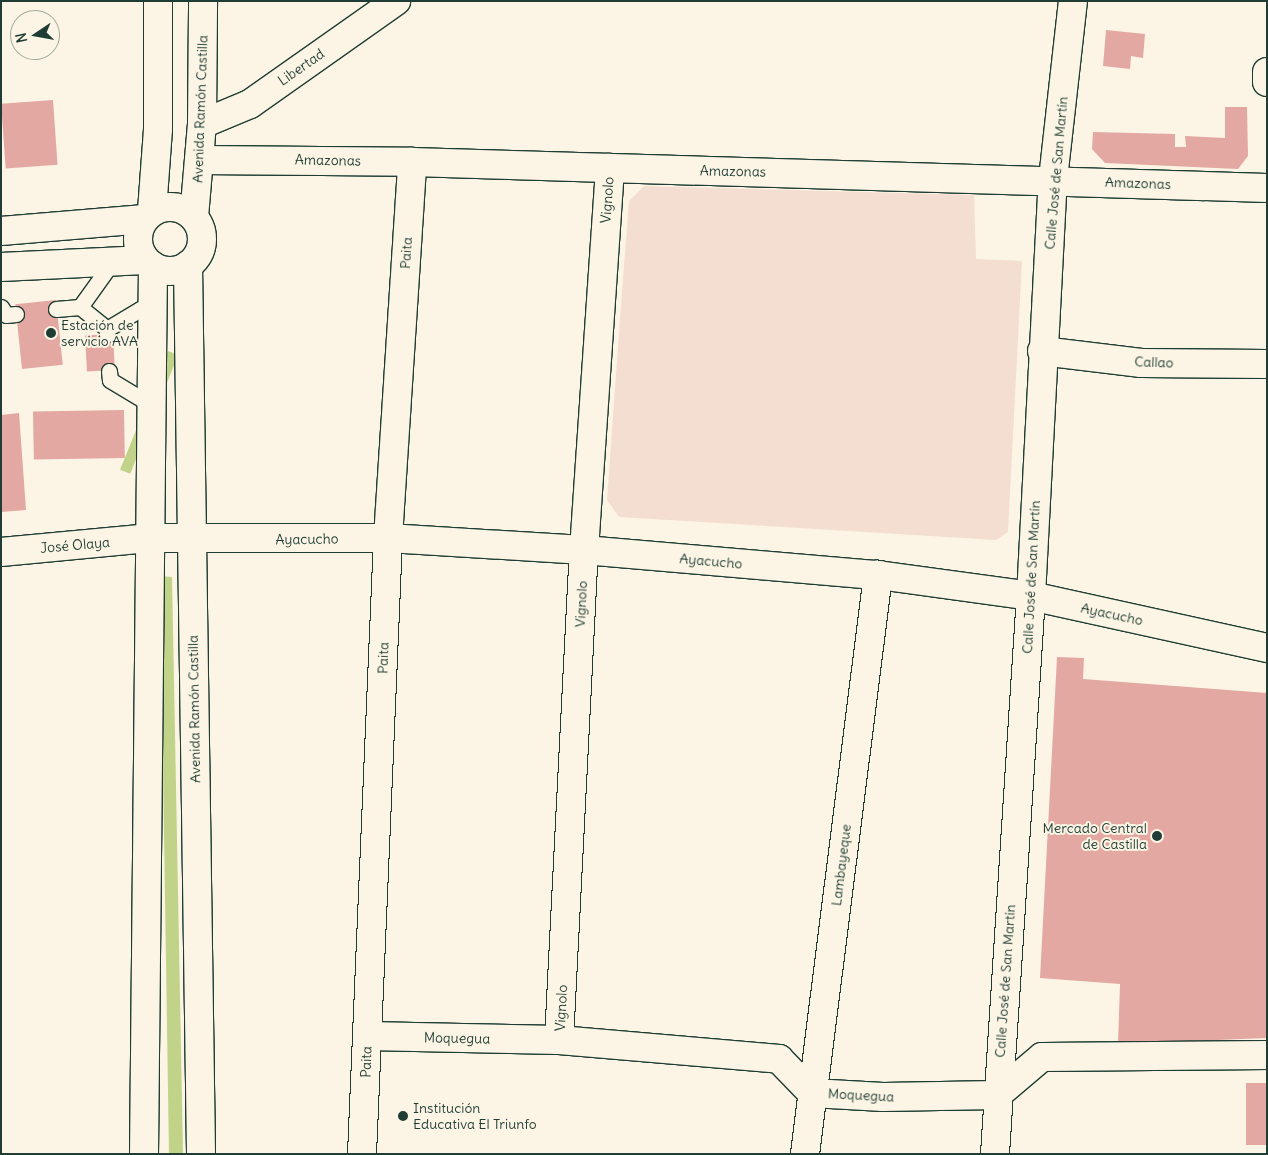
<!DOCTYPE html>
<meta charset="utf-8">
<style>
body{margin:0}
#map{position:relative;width:1268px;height:1155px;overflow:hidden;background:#fcf5e5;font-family:Delius,sans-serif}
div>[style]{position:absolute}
.built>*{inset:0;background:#f4ded1}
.green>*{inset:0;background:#c0d388;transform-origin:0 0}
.building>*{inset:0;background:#e3a8a1;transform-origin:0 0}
.roads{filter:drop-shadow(1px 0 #1f3d34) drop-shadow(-1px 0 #1f3d34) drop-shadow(0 1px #1f3d34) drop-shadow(0 -1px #1f3d34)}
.service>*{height:15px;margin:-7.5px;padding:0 7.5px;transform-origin:7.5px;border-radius:7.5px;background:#fcf5e5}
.minor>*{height:28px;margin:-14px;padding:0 14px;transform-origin:14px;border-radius:14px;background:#fcf5e5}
.tertiary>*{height:28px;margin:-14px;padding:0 14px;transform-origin:14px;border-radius:14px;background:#fcf5e5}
.secondary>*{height:28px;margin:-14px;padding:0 14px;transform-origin:14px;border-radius:14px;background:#fcf5e5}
.secondary>.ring{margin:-14px;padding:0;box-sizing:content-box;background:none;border:28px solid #fcf5e5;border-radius:50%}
.dots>*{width:14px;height:14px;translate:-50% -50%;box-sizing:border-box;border:2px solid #fcf5e5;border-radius:50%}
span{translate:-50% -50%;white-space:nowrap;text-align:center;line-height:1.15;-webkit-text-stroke:4px #fcf5e5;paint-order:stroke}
.street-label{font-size:14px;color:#1f3d34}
.poi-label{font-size:14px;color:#1f3d34}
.left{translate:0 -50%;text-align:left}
.right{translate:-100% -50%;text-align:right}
.frame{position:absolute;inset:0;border:2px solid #1f3d34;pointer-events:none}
.north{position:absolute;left:10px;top:10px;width:50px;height:50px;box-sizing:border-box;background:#fcf5e5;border:1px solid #a4ab9e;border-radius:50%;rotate:258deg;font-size:14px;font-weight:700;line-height:20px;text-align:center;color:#1f3d34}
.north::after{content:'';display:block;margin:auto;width:18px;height:22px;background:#1f3d34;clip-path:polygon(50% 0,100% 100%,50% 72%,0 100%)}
</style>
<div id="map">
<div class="built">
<div style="clip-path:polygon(644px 186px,974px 195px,976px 259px,1022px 261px,1008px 532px,996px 540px,619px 517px,607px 500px,620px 318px,629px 201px)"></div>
</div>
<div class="green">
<div style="left:168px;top:351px;width:11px;height:128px;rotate:22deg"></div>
<div style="clip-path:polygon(160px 576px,172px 577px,183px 1154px,169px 1154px)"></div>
</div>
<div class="building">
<div style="clip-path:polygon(1106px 30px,1145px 34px,1143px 58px,1131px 56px,1130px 69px,1103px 66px)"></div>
<div style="left:53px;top:100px;width:65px;height:52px;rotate:86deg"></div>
<div style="clip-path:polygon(1225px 107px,1247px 107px,1248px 156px,1238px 169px,1105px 163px,1092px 149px,1093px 132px,1175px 134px,1175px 147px,1186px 147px,1185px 136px,1225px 138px)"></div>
<div style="left:56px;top:300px;width:65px;height:41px;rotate:84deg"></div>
<div style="left:113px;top:334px;width:36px;height:28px;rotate:87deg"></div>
<div style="left:124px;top:410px;width:48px;height:91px;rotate:89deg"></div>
<div style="clip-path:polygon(19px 413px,26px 510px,1px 512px,1px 415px)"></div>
<div style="clip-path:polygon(1057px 657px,1084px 658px,1083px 679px,1267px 693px,1267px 1038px,1118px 1044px,1120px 984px,1040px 978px)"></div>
<div style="left:1246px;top:1083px;width:21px;height:62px"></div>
</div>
<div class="roads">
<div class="service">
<div style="left:1px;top:307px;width:9px;rotate:58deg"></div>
<div style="left:6px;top:315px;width:10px;rotate:-6deg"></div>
<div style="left:80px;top:307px;width:35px;rotate:39deg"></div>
<div style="left:56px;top:309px;width:24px;rotate:-5deg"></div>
<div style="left:80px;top:307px;width:57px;rotate:-54.3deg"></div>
<div style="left:107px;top:334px;width:5px;rotate:-90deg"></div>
<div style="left:107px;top:329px;width:52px;rotate:-31deg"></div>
<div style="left:109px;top:371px;width:9px;rotate:84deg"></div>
<div style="left:110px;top:380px;width:47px;rotate:31deg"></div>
</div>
<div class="minor">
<div style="left:1267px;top:72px;width:10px;rotate:90deg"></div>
<div style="left:199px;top:160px;width:213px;rotate:0.5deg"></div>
<div style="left:412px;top:162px;width:855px;rotate:1.74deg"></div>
<div style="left:1042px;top:351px;width:100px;rotate:6.9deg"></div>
<div style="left:1141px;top:363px;width:126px;rotate:0.5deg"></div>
<div style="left:1px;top:552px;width:148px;rotate:-5.4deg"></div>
<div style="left:148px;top:538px;width:240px"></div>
<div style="left:388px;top:538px;width:196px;rotate:3.5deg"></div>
<div style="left:584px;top:550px;width:295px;rotate:4.9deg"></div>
<div style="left:878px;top:575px;width:154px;rotate:7.8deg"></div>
<div style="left:1031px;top:596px;width:242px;rotate:12.4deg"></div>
<div style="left:367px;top:1036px;width:192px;rotate:1.2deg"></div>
<div style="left:559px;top:1040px;width:221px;rotate:4.9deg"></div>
<div style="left:779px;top:1059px;width:47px;rotate:45.9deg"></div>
<div style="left:812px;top:1093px;width:71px;rotate:3.2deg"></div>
<div style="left:883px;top:1097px;width:114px;rotate:-1deg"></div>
<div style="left:997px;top:1095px;width:59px;rotate:-40.2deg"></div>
<div style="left:1042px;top:1057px;width:225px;rotate:-0.5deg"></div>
<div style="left:559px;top:1040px;width:491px;rotate:-87.1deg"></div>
<div style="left:584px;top:550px;width:383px;rotate:-86.1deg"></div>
<div style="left:362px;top:1154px;width:617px;rotate:-87.58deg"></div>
<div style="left:388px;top:538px;width:377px;rotate:-86.3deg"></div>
<div style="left:805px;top:1154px;width:584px;rotate:-82.81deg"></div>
<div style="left:995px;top:1154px;width:559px;rotate:-86.31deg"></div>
<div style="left:1031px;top:596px;width:418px;rotate:-87deg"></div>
<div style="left:1053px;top:179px;width:179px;rotate:-83.6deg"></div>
</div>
<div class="tertiary">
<div style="left:202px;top:124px;width:52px;rotate:-22.6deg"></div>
<div style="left:250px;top:104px;width:179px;rotate:-35.2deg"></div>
</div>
<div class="secondary">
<div class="ring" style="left:138px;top:207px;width:36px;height:36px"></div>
<div style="left:152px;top:211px;width:82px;rotate:-85.8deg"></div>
<div style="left:158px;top:129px;width:128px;rotate:-90deg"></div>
<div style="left:194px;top:217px;width:93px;rotate:-85.1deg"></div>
<div style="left:202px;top:124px;width:123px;rotate:-89.5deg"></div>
<div style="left:1px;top:231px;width:144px;rotate:-4.8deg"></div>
<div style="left:188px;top:265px;width:889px;rotate:89.16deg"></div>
<div style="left:1px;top:267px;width:144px;rotate:-2.8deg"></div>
<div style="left:144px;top:1154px;width:888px;rotate:-89.42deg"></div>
</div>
</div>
<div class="dots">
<div style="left:51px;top:333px;background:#1f3d34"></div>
<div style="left:1157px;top:836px;background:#1f3d34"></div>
<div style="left:403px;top:1116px;background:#1f3d34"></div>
</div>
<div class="street-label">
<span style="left:301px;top:67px;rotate:-35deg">Libertad</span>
<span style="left:200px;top:109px;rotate:-88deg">Avenida Ramón Castilla</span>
<span style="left:328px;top:160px;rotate:1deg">Amazonas</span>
<span style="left:733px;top:171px;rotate:1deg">Amazonas</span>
<span style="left:1056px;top:173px;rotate:-85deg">Calle José de San Martín</span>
<span style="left:1138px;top:183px;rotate:2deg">Amazonas</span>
<span style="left:607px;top:200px;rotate:-86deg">Vignolo</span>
<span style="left:406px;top:253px;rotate:-86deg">Paita</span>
<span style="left:1154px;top:362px;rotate:2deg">Callao</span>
<span style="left:307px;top:539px;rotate:-1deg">Ayacucho</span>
<span style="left:75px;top:545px;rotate:-5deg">José Olaya</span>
<span style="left:711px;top:561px;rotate:5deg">Ayacucho</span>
<span style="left:1031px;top:577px;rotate:-87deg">Calle José de San Martín</span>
<span style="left:581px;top:604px;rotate:-87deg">Vignolo</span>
<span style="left:1112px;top:614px;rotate:12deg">Ayacucho</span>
<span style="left:383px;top:658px;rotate:-88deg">Paita</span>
<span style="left:194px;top:709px;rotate:-91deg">Avenida Ramón Castilla</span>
<span style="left:841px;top:865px;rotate:-83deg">Lambayeque</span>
<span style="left:1005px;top:981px;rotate:-86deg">Calle José de San Martín</span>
<span style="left:561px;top:1008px;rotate:-87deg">Vignolo</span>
<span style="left:457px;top:1038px;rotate:1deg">Moquegua</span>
<span style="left:366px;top:1062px;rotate:-88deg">Paita</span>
<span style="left:861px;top:1095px;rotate:3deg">Moquegua</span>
</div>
<div class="poi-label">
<span class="left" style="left:61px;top:333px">Estación de<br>servicio AVA</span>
<span class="right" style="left:1147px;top:836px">Mercado Central<br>de Castilla</span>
<span class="left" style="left:413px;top:1116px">Institución<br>Educativa El Triunfo</span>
</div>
<div class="frame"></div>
<div class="north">N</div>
</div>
